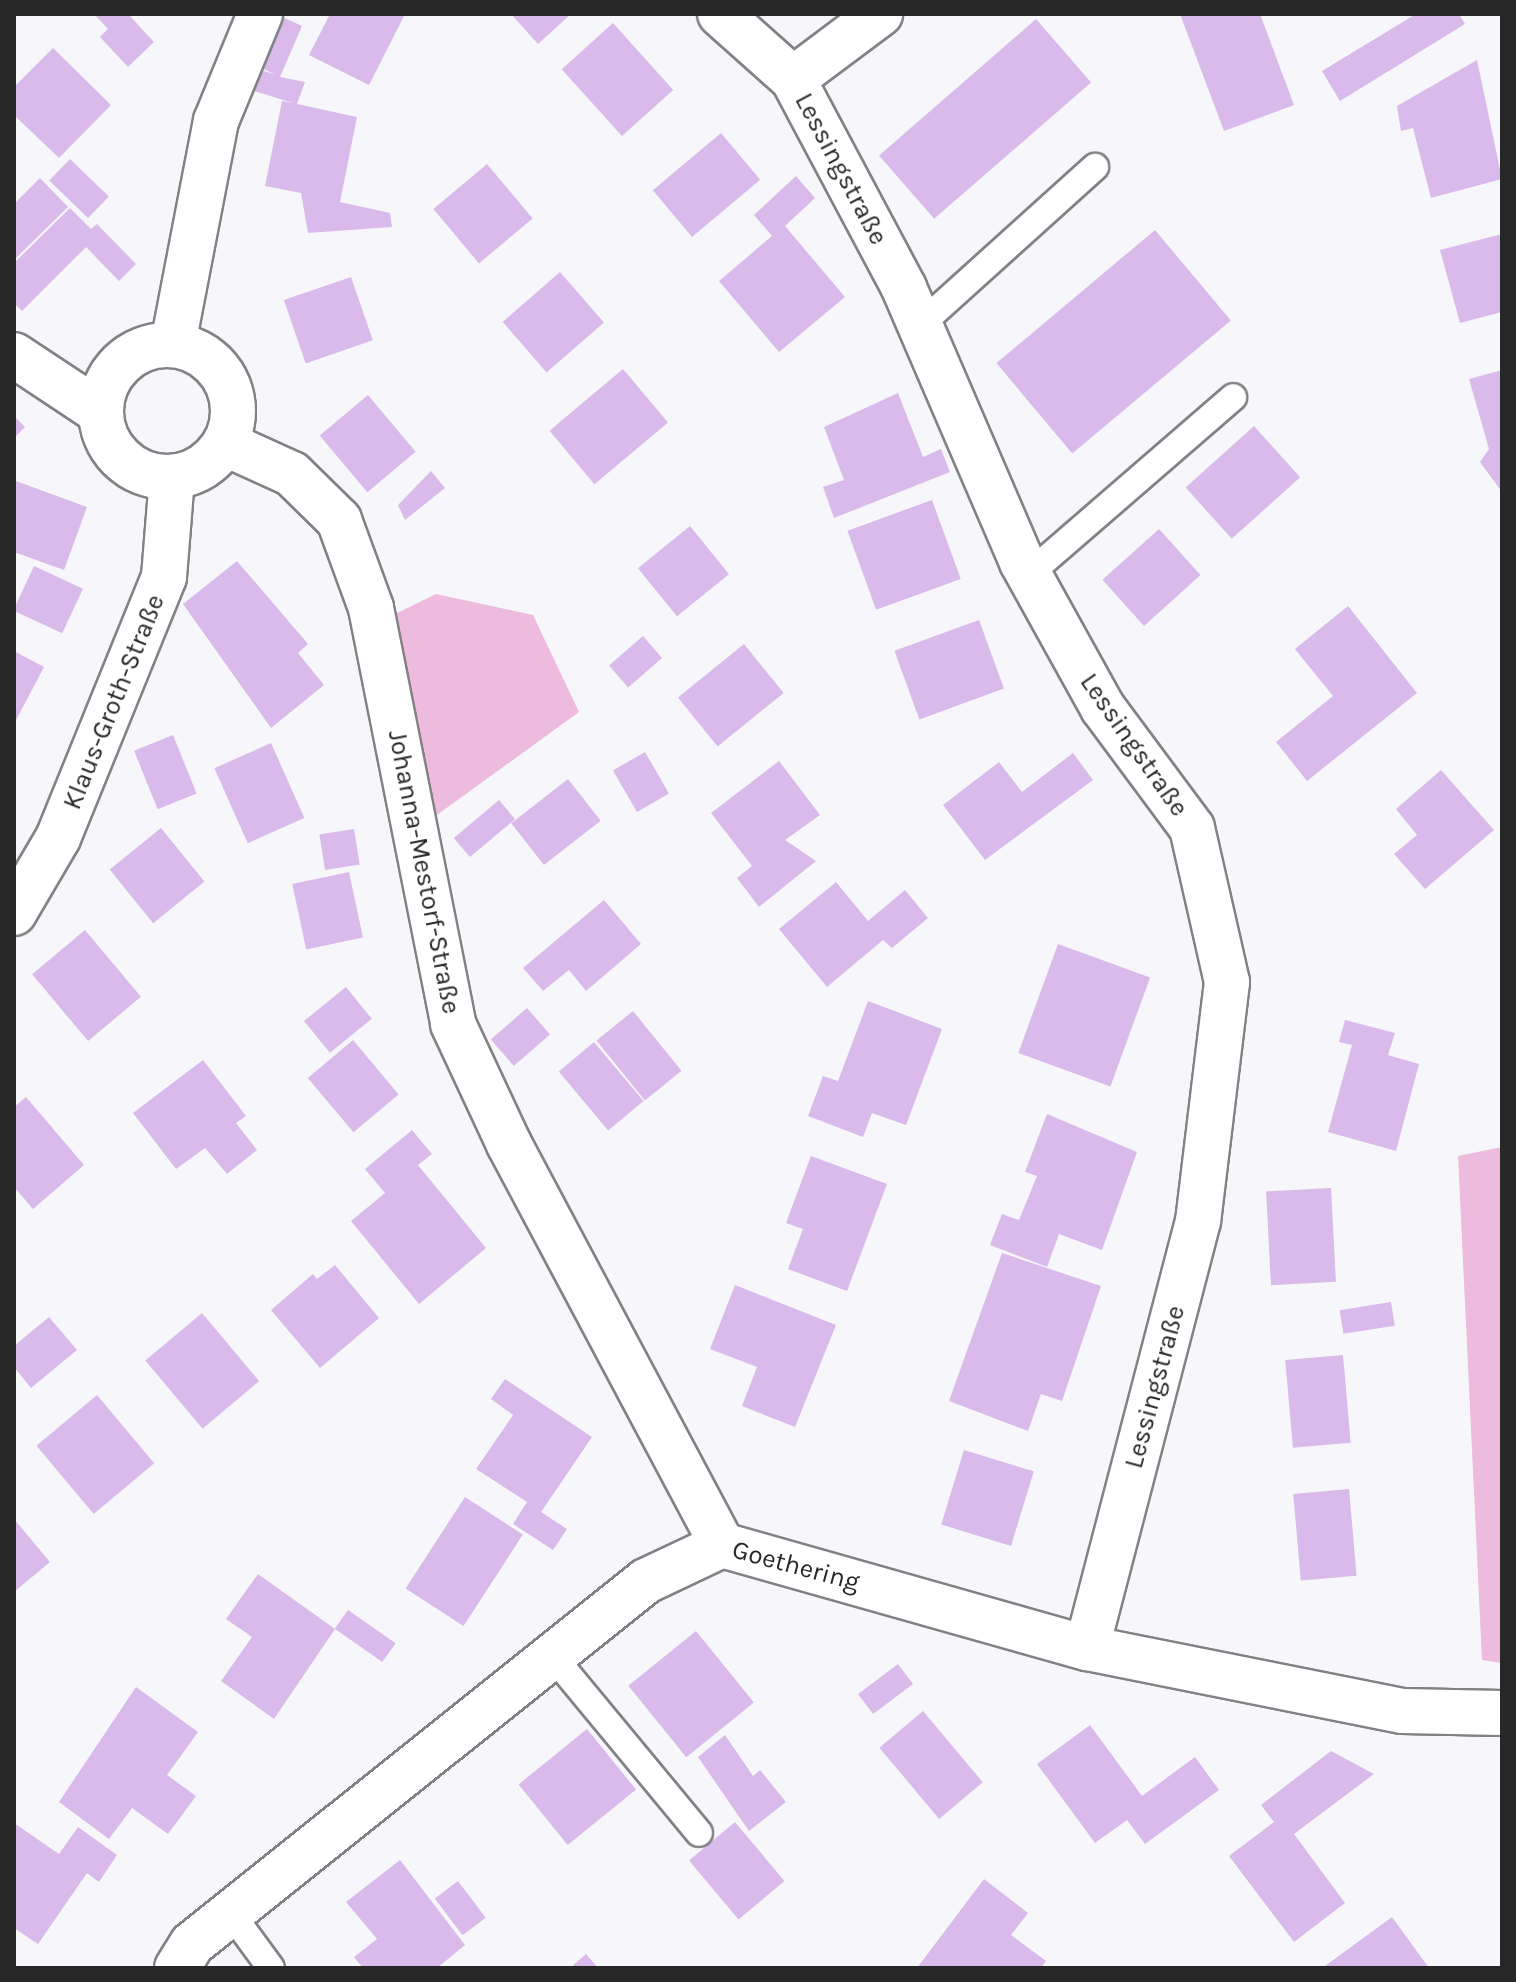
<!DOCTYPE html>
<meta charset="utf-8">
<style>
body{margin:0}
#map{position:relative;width:1516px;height:1982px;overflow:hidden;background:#f7f7fb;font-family:Karla,sans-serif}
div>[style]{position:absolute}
.green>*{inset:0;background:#ecbbde}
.building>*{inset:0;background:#dab9eb;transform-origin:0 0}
.roads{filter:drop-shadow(2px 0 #828286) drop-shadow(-2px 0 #828286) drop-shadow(0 2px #828286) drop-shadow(0 -2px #828286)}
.service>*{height:26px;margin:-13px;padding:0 13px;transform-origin:13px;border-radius:13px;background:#fff}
.minor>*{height:44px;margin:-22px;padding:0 22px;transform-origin:22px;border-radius:22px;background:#fff}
.minor>.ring{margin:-22px;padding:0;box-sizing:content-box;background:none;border:44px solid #fff;border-radius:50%}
span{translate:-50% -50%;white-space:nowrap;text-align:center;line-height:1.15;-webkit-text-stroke:8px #fff;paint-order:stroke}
.street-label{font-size:26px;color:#272728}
.frame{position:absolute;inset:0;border:16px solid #272728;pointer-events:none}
</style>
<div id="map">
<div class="green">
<div style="clip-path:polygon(436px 594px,533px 615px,579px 712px,430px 820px,387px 618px)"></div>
<div style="clip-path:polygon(1502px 1147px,1502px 1663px,1482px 1660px,1458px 1156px)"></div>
</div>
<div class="building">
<div style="clip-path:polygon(94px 14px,128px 14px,154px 42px,128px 67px,100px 37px,108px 29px)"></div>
<div style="clip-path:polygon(276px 14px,302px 26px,280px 77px,305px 82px,297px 104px,357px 117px,340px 202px,390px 213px,392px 227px,308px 233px,301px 193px,265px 186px,282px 101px,293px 103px,234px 85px,240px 63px,276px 75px,249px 62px)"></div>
<div style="clip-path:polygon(330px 14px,405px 14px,369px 85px,309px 55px)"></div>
<div style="clip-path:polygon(511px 14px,571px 14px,538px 44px)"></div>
<div style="clip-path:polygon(1180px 14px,1260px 14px,1294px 105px,1224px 131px)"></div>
<div style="clip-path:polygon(1416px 14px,1459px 14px,1465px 24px,1340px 101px,1322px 71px)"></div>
<div style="left:1036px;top:19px;width:84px;height:208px;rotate:49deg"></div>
<div style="left:613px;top:23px;width:90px;height:69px;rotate:48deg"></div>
<div style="clip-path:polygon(53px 48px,111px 105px,59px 158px,14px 115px,14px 87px)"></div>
<div style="clip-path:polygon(1477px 60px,1502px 179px,1431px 198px,1413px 128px,1401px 131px,1397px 106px)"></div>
<div style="left:721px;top:133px;width:61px;height:89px;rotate:50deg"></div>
<div style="left:70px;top:159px;width:54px;height:30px;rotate:44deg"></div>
<div style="left:487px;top:164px;width:71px;height:70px;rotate:50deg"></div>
<div style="clip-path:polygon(796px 176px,815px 198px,785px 226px,845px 297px,779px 352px,719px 281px,772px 236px,754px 215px)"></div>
<div style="clip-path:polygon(40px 178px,68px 207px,14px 260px,14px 204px)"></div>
<div style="clip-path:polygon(70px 208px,91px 229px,97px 224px,136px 264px,119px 281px,86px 247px,22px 311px,14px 303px,14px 263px)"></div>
<div style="left:1155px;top:230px;width:118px;height:207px;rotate:50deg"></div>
<div style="clip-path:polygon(1502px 234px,1502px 312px,1460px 323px,1440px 250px)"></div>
<div style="left:560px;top:272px;width:67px;height:76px;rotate:49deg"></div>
<div style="left:351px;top:277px;width:67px;height:71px;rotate:71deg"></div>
<div style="left:623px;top:369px;width:70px;height:96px;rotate:50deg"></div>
<div style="clip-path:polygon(1502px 370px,1502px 492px,1480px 462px,1489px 449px,1469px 379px)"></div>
<div style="clip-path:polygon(898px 393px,923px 457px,941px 449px,950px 472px,834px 518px,823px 487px,844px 480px,824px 427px)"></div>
<div style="left:368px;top:395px;width:74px;height:63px;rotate:50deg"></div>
<div style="clip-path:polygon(14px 416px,25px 427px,14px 438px)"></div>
<div style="left:1254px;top:426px;width:69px;height:92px;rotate:48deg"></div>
<div style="clip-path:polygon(431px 471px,445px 488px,405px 520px,398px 505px)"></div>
<div style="clip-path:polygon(16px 481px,87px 507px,64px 570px,14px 552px)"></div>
<div style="left:932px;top:500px;width:84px;height:90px;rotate:70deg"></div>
<div style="left:690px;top:526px;width:62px;height:67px;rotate:51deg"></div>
<div style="left:1159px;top:529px;width:62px;height:76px;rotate:48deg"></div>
<div style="clip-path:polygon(237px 561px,308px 644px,298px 653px,324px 685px,271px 728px,183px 604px)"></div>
<div style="left:34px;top:566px;width:54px;height:49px;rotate:25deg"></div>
<div style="clip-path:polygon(1348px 606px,1417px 693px,1307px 781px,1276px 742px,1333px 696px,1295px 649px)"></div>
<div style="left:979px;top:620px;width:73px;height:90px;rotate:70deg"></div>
<div style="left:643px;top:636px;width:29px;height:45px;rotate:49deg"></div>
<div style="left:744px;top:644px;width:63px;height:85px;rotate:51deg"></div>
<div style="clip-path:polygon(14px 651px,44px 667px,14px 724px)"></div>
<div style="left:173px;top:735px;width:63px;height:42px;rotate:68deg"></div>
<div style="left:271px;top:743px;width:82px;height:62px;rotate:66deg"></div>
<div style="left:645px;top:752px;width:48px;height:37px;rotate:60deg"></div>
<div style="clip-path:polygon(1073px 753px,1093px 780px,985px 860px,943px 805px,999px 762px,1022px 792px)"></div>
<div style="clip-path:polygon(779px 761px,820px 815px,785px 840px,816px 861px,759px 907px,737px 878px,752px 866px,711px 813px)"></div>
<div style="clip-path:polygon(1441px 770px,1494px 830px,1425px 889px,1394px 854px,1417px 835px,1396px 809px)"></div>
<div style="left:568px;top:779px;width:53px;height:72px;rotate:52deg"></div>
<div style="left:499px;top:800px;width:25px;height:59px;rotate:50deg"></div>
<div style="left:161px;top:828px;width:69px;height:66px;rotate:51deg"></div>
<div style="left:354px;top:829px;width:36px;height:35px;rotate:81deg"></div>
<div style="left:349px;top:872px;width:67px;height:58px;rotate:78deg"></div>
<div style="clip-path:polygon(836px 882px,868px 921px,905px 890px,928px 918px,892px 948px,883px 940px,827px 987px,779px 929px)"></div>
<div style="clip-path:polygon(604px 900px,641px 944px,586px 991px,569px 970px,543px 991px,523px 968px)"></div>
<div style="left:85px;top:930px;width:87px;height:69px;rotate:50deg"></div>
<div style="left:1058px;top:944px;width:98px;height:116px;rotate:20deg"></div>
<div style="left:346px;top:987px;width:41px;height:54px;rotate:51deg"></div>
<div style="clip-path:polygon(868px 1001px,942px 1029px,906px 1125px,872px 1113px,863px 1137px,808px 1116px,823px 1076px,838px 1081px)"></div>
<div style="left:527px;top:1008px;width:35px;height:48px;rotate:49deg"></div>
<div style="left:633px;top:1011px;width:77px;height:47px;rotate:51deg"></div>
<div style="clip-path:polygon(1345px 1020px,1395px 1033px,1388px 1055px,1419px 1064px,1396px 1151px,1328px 1132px,1352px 1045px,1339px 1042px)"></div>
<div style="left:353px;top:1040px;width:71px;height:59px;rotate:50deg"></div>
<div style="left:594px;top:1042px;width:77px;height:46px;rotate:50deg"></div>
<div style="clip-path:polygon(203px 1060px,246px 1116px,236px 1123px,257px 1150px,227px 1174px,205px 1148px,176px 1169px,133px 1113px)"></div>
<div style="clip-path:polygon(26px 1097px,84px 1165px,33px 1209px,14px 1187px,14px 1107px)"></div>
<div style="clip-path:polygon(1047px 1114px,1137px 1152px,1102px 1250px,1059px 1234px,1047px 1267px,990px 1245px,1002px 1214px,1019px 1220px,1037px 1176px,1025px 1172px)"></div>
<div style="clip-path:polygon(412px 1130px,432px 1154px,418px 1165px,486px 1248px,419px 1304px,351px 1221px,385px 1193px,365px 1169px)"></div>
<div style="clip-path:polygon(811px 1156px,887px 1184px,847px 1291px,788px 1269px,803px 1229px,786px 1223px)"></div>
<div style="left:1331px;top:1188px;width:94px;height:65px;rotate:87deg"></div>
<div style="clip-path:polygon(1002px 1253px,1101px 1286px,1062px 1401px,1041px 1394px,1028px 1431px,949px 1401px)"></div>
<div style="clip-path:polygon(335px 1265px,379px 1318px,320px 1368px,271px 1310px,313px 1274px,317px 1279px)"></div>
<div style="clip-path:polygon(735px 1285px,836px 1325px,795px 1427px,742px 1406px,757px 1367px,710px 1349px)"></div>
<div style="left:1391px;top:1302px;width:24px;height:52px;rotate:81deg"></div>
<div style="left:202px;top:1313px;width:89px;height:74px;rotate:50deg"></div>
<div style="clip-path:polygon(49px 1317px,77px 1350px,31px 1388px,14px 1367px,14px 1346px)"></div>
<div style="left:1343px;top:1355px;width:88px;height:58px;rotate:85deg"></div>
<div style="clip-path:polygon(505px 1379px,592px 1437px,541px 1512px,567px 1529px,553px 1550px,513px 1524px,527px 1502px,476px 1469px,513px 1415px,491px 1399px)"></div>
<div style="left:97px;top:1395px;width:89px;height:79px;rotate:50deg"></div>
<div style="left:964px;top:1450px;width:73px;height:78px;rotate:17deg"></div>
<div style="left:1349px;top:1489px;width:87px;height:56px;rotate:85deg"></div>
<div style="left:465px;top:1497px;width:69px;height:109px;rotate:33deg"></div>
<div style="clip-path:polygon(14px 1519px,50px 1562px,14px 1592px)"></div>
<div style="clip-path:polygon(258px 1574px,335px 1629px,274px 1719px,221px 1681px,252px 1637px,226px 1619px)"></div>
<div style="left:348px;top:1610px;width:58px;height:23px;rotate:35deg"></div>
<div style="left:696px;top:1631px;width:92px;height:87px;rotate:51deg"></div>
<div style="left:898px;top:1664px;width:25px;height:50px;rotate:53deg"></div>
<div style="clip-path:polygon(136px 1687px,198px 1732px,167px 1775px,196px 1796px,168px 1834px,132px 1808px,109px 1839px,59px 1802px)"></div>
<div style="left:923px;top:1711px;width:93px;height:57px;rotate:50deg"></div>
<div style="clip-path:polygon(1090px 1725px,1142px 1796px,1195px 1757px,1219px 1790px,1145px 1844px,1127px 1820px,1095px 1843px,1037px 1764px)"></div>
<div style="left:587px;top:1729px;width:78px;height:88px;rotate:51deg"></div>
<div style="clip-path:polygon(725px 1735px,753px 1776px,760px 1770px,786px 1802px,749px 1831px,698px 1757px)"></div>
<div style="clip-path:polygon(1331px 1751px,1374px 1774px,1294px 1834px,1345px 1903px,1294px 1942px,1229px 1856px,1274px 1822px,1261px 1805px)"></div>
<div style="left:735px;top:1822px;width:77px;height:60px;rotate:50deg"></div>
<div style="clip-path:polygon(14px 1823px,59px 1854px,78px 1827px,117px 1855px,99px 1882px,87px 1873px,38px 1944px,14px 1928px)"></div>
<div style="clip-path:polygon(400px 1860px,465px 1945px,437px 1968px,363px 1968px,354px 1957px,377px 1939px,346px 1902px)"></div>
<div style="clip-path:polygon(984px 1879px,1028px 1913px,1011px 1935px,1046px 1961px,1041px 1968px,917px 1968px)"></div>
<div style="left:458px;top:1881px;width:46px;height:29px;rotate:53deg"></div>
<div style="clip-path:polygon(1392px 1917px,1429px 1968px,1326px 1968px,1325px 1966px)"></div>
<div style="clip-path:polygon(586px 1954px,598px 1968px,570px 1968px)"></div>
</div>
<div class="roads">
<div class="service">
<div style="left:920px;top:325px;width:236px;rotate:-42.1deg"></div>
<div style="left:1029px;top:574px;width:270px;rotate:-40.9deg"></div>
<div style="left:551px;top:1654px;width:232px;rotate:50.4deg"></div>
<div style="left:230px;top:1912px;width:69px;rotate:53.8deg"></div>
</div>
<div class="minor">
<div style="left:720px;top:14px;width:98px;rotate:41.7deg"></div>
<div style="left:793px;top:79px;width:237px;rotate:62deg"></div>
<div style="left:904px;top:288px;width:298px;rotate:66.7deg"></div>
<div style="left:1022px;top:562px;width:167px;rotate:61deg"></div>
<div style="left:1103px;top:708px;width:149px;rotate:53.4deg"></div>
<div style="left:1192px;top:828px;width:158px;rotate:77.2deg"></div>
<div style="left:1227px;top:982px;width:241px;rotate:96.9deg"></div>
<div style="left:1198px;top:1221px;width:441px;rotate:104.6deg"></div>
<div style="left:793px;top:79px;width:109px;rotate:-36.8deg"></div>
<div style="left:173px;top:344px;width:227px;rotate:-79.1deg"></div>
<div style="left:216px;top:121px;width:116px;rotate:-67.6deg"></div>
<div class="ring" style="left:101px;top:345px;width:88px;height:88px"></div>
<div style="left:14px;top:355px;width:103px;rotate:33.5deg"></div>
<div style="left:226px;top:444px;width:72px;rotate:24.4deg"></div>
<div style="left:292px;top:474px;width:66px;rotate:44.4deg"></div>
<div style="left:339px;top:520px;width:94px;rotate:70deg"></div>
<div style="left:371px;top:608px;width:424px;rotate:78.8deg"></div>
<div style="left:453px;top:1024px;width:132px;rotate:65deg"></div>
<div style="left:509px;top:1144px;width:454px;rotate:62deg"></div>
<div style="left:14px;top:913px;width:87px;rotate:-59.6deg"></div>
<div style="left:58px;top:838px;width:282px;rotate:-67.9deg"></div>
<div style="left:164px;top:577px;width:99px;rotate:-85.4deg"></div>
<div style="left:177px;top:1968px;width:28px;rotate:-58deg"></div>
<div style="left:192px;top:1944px;width:581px;rotate:-38.64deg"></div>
<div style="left:646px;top:1581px;width:84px;rotate:-25.3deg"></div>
<div style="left:722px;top:1545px;width:379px;rotate:15.8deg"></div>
<div style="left:1087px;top:1648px;width:322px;rotate:11.3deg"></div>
<div style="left:1403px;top:1711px;width:99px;rotate:1.2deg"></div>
</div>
</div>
<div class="street-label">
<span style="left:841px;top:169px;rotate:62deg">Lessingstraße</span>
<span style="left:114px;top:702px;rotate:-68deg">Klaus-Groth-Straße</span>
<span style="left:1134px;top:745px;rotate:55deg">Lessingstraße</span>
<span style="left:424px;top:872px;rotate:79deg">Johanna-Mestorf-Straße</span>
<span style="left:1155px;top:1387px;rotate:-75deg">Lessingstraße</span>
<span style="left:796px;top:1566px;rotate:15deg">Goethering</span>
</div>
<div class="frame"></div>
</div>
